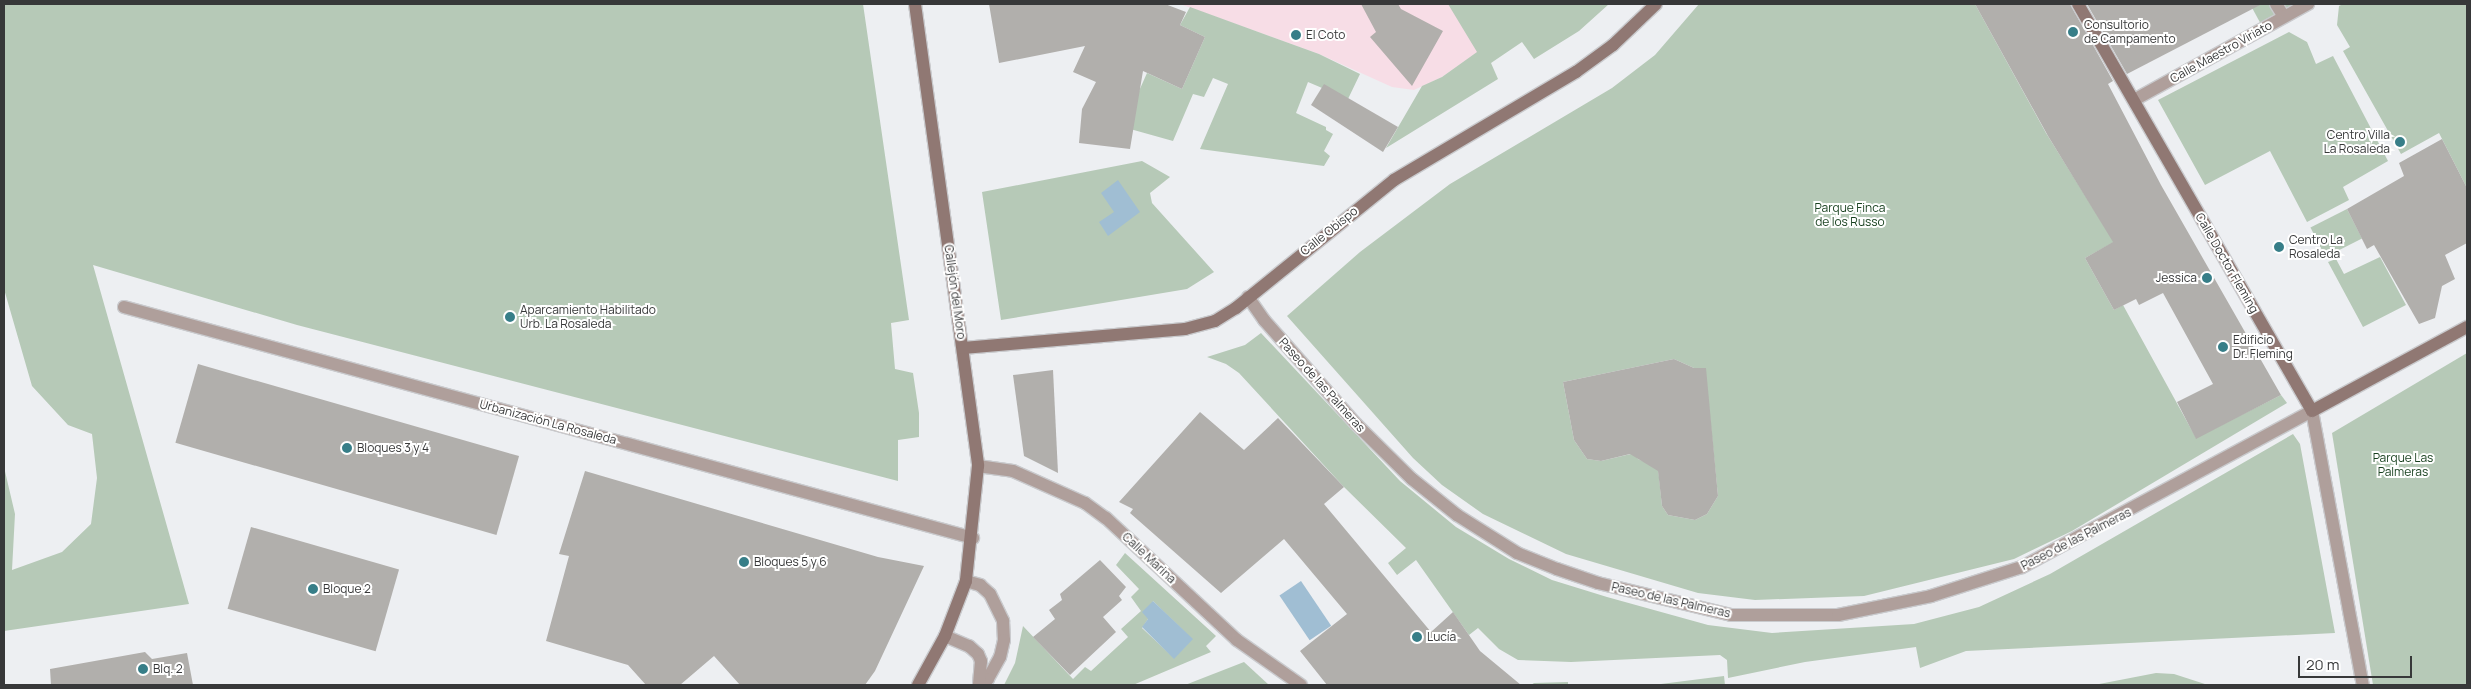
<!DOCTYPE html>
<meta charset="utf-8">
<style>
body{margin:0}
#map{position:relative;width:2471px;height:689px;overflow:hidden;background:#edeff2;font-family:Manrope,sans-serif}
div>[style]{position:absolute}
.commercial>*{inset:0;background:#f7dde6}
.green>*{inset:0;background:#b6c9b7;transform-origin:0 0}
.water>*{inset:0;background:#a0bed3;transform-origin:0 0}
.building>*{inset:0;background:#b1afac;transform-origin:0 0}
.roads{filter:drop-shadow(1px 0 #c9cacd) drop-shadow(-1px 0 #c9cacd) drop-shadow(0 1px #c9cacd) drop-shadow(0 -1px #c9cacd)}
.street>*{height:12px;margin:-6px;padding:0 6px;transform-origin:6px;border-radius:6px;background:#af9f9b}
.secondary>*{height:12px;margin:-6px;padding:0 6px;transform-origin:6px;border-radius:6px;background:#907873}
.dots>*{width:14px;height:14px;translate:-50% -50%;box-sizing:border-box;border:2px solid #fff;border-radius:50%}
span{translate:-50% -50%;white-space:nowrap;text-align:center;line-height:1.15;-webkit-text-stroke:4px #fff;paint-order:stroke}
.poi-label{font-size:12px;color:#373839}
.left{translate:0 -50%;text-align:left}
.right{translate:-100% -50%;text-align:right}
.street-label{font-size:12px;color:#373839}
.park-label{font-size:12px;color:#163f1d}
.frame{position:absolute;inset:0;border:5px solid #373839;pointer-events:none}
.scale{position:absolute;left:2298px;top:656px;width:114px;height:22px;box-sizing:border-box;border:2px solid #373839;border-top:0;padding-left:6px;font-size:15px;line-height:18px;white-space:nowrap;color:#373839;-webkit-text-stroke:4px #fff;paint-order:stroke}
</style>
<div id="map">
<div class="commercial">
<div style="clip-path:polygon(1180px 4px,1547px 4px,1442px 77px,1414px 90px,1392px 87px,1319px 54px)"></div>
</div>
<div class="green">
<div style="clip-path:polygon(4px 4px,863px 4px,909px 320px,891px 323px,895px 369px,913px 373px,919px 413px,919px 437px,898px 440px,898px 481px,297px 325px,93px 265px,189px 604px,4px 631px,4px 467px,15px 514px,12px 570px,62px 552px,91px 524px,97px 478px,92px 434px,68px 425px,32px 386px,4px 289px)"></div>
<div style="clip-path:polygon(1448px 4px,1609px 4px,1579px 31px,1534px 59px,1522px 42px,1491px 63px,1498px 79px,1386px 148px,1422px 86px,1442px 77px,1477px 52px)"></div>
<div style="clip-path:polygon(evenodd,1699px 4px,1975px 4px,2046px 133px,2114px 242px,2085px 258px,2114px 310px,2123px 305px,2196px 438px,2281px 395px,2287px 403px,2072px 531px,2014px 559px,1864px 596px,1755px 600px,1698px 593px,1566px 554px,1483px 514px,1442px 485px,1413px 458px,1287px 316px,1360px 252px,1450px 184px,1612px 88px,1655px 55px,1699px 4px,1674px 359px,1694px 368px,1705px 368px,1718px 496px,1707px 514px,1695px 520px,1668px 515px,1662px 506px,1658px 468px,1638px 459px,1635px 453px,1601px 461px,1587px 459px,1574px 440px,1563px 382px,1674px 359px)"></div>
<div style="clip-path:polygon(2250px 4px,2308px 4px,2263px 28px)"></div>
<div style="clip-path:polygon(2343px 4px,2467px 4px,2467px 188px,2439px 133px,2401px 154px,2343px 51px,2350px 47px,2337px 25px,2339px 6px)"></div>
<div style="clip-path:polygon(1190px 7px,1319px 54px,1360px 74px,1348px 99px,1308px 82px,1296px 113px,1326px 127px,1326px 130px,1333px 134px,1324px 151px,1330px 156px,1324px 166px,1200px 149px,1228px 84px,1213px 78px,1204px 97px,1193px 94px,1173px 141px,1123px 127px,1147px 73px,1182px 89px,1205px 37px,1180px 25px)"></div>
<div style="clip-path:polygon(2289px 32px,2307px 42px,2316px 64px,2333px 56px,2388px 161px,2343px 187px,2349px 200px,2307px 222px,2270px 151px,2205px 185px,2158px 100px)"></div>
<div style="clip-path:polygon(1142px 161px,1170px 177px,1150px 193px,1152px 203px,1214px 272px,1187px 289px,1001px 320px,982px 192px)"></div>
<div style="left:2347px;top:209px;width:33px;height:41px;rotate:63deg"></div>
<div style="clip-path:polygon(2380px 257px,2406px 305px,2363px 327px,2328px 262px,2336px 259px,2344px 274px)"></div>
<div style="clip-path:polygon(1261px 333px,1400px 481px,1456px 527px,1509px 559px,1552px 580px,1607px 597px,1708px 625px,1772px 633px,1914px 624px,1979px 607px,2050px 574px,2293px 434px,2300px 444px,2335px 633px,1966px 651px,1920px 668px,1916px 647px,1805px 662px,1728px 678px,1727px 660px,1720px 655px,1571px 662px,1518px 660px,1499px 649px,1478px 628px,1469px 635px,1416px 560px,1397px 575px,1388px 563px,1406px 548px,1344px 487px,1239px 373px,1226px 364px,1207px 357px,1245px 345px)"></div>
<div style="clip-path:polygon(2467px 353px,2467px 685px,2373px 685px,2332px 433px)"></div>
<div style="clip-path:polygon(evenodd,1125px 553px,1216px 636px,1206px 646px,1211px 652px,1133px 685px,1004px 685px,1015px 663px,1023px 626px,1073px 679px,1085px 667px,1091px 671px,1128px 637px,1121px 629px,1141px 611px,1131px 597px,1139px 589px,1116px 565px,1125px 553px,1153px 601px,1192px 639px,1174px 658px,1142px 628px,1148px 619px,1153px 601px)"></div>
<div style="clip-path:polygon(1244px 662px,1269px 685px,1185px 685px)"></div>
<div style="clip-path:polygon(2156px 673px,2174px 674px,2208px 685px,2094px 685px)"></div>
<div style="clip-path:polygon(1724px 676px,1725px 685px,1653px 685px)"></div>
<div style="clip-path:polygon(1568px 682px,1568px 685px,1531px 685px,1534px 683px)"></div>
</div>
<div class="water">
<div style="clip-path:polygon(1118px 180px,1140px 212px,1108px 236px,1099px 222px,1114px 212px,1101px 193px)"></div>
<div style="left:1301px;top:581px;width:54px;height:26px;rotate:56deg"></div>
<div style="clip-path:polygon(1153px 601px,1193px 639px,1174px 659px,1142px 627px,1148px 619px,1142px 612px)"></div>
</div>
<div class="building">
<div style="clip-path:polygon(989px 4px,1165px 4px,1186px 12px,1180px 25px,1205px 37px,1182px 89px,1143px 71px,1130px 149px,1079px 143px,1082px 109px,1096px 82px,1073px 72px,1085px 46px,999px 63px)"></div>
<div style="clip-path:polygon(1361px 4px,1398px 4px,1401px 9px,1443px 31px,1412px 86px,1370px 37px,1376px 32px)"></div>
<div style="clip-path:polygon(1975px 4px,2070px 4px,2113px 81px,2108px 84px,2161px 185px,2281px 395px,2196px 439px,2177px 402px,2213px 384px,2163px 293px,2139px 305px,2136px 299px,2114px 310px,2085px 258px,2113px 242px,2048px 136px)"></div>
<div style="clip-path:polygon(2087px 4px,2262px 4px,2127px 74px)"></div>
<div style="clip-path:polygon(1324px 84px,1398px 127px,1383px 152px,1311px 105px)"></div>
<div style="clip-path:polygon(2442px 139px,2467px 188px,2467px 243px,2445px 255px,2455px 279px,2442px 286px,2435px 318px,2419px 324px,2374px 245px,2367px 249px,2347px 209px,2404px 176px,2399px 163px)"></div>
<div style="clip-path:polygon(1674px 359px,1694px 368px,1706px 368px,1718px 496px,1707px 514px,1695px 520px,1668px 515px,1662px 506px,1658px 471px,1630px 454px,1601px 461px,1587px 459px,1574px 440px,1563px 382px)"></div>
<div style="left:198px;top:364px;width:334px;height:82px;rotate:16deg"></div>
<div style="clip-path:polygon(1053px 370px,1058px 473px,1024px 456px,1013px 375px)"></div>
<div style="clip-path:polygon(1200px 412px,1244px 450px,1278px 418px,1344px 487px,1324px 504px,1431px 632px,1453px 612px,1480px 651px,1521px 685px,1327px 685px,1300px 651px,1347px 614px,1284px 539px,1221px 593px,1130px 513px,1133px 509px,1119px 502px)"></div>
<div style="clip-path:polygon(585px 471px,878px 557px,924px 566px,875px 671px,865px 685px,740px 685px,714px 656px,680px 685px,646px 685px,628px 665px,546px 641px,569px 556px,559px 554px)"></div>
<div style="left:251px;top:527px;width:154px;height:85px;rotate:16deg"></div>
<div style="clip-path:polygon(1100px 560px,1126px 587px,1119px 596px,1122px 600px,1103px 617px,1116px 632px,1070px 675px,1033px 637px,1055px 619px,1049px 610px,1062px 600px,1060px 594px)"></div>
<div style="clip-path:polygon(145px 652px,152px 659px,187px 653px,193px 685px,51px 685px,50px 669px)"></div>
</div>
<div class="roads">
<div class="street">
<div style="left:2276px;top:4px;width:15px;rotate:58deg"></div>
<div style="left:2134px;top:100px;width:199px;rotate:-28.9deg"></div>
<div style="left:1248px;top:297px;width:28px;rotate:55deg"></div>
<div style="left:1264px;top:320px;width:139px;rotate:48.5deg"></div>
<div style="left:1356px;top:424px;width:78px;rotate:44.5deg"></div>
<div style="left:1412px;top:479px;width:58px;rotate:38.7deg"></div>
<div style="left:1457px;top:515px;width:71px;rotate:32.3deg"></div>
<div style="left:1517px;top:553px;width:43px;rotate:21.8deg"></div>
<div style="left:1557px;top:569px;width:43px;rotate:18.9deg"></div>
<div style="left:1598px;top:583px;width:137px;rotate:13.5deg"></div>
<div style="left:1731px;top:615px;width:107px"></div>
<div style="left:1838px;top:615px;width:95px;rotate:-11.5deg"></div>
<div style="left:1931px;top:596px;width:96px;rotate:-17.7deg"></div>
<div style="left:2022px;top:567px;width:329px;rotate:-28.3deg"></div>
<div style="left:2312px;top:411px;width:279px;rotate:79.5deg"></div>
<div style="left:124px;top:307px;width:880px;rotate:15.22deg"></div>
<div style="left:978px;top:466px;width:35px;rotate:8deg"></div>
<div style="left:1013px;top:471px;width:79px;rotate:24deg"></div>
<div style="left:1085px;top:503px;width:26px;rotate:36deg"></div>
<div style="left:1106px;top:518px;width:179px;rotate:43deg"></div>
<div style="left:1237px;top:640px;width:78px;rotate:35.1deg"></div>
<div style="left:966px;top:581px;width:15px;rotate:16deg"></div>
<div style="left:980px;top:585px;width:13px;rotate:42deg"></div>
<div style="left:990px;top:594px;width:30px;rotate:64deg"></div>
<div style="left:1003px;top:621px;width:19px;rotate:87deg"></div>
<div style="left:1004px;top:640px;width:17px;rotate:103deg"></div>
<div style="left:1000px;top:657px;width:25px;rotate:119deg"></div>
<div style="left:988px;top:679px;width:9px;rotate:139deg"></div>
<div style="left:945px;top:636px;width:26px;rotate:23deg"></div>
<div style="left:969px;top:646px;width:12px;rotate:42deg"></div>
<div style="left:978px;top:654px;width:8px;rotate:67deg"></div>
<div style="left:981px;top:661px;width:24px;rotate:95deg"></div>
</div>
<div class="secondary">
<div style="left:915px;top:4px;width:466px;rotate:82.2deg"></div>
<div style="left:978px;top:466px;width:116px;rotate:96deg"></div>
<div style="left:966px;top:581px;width:59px;rotate:110.9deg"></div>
<div style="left:945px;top:636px;width:56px;rotate:118.9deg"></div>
<div style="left:2078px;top:4px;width:469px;rotate:60.1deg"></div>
<div style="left:2312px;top:411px;width:176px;rotate:-28.5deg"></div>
<div style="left:963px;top:348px;width:223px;rotate:-4.9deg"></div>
<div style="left:1185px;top:329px;width:31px;rotate:-15deg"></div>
<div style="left:1215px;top:321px;width:25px;rotate:-32deg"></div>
<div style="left:1236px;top:308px;width:203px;rotate:-39deg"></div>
<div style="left:1394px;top:180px;width:212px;rotate:-30.7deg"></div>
<div style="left:1576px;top:72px;width:46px;rotate:-36.1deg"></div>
<div style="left:1613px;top:45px;width:59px;rotate:-43.6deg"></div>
</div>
</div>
<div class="dots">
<div style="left:2073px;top:32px;background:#377e88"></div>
<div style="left:1296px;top:35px;background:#377e88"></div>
<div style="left:2400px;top:142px;background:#377e88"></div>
<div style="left:2279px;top:247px;background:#377e88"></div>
<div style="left:2207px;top:278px;background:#377e88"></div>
<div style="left:510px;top:317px;background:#377e88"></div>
<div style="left:2223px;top:347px;background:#377e88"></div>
<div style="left:347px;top:448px;background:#377e88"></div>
<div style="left:744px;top:562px;background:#377e88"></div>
<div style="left:313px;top:589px;background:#377e88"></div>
<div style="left:1417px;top:637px;background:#377e88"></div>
<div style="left:143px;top:669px;background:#377e88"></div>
</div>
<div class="poi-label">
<span class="left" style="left:2084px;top:32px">Consultorio<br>de Campamento</span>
<span class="left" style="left:1306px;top:35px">El Coto</span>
<span class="right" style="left:2390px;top:142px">Centro Villa<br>La Rosaleda</span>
<span class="left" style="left:2289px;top:247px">Centro La<br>Rosaleda</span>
<span class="right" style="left:2197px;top:278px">Jessica</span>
<span class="left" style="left:520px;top:317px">Aparcamiento Habilitado<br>Urb. La Rosaleda</span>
<span class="left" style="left:2233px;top:347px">Edificio<br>Dr. Fleming</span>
<span class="left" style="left:357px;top:448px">Bloques 3 y 4</span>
<span class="left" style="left:754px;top:562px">Bloques 5 y 6</span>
<span class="left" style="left:323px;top:589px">Bloque 2</span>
<span class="left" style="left:1427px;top:637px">Lucía</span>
<span class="left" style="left:153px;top:669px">Blq. 2</span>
</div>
<div class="street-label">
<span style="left:2221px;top:52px;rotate:-29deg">Calle Maestro Viriato</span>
<span style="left:1329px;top:231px;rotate:-39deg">Calle Obispo</span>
<span style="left:2227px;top:263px;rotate:60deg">Calle Doctor Fleming</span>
<span style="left:955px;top:292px;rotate:82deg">Callejón del Moro</span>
<span style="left:1322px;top:385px;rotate:48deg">Paseo de las Palmeras</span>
<span style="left:548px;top:422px;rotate:15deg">Urbanización La Rosaleda</span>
<span style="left:2076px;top:539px;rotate:-27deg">Paseo de las Palmeras</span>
<span style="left:1149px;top:558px;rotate:43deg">Calle Marina</span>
<span style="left:1671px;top:600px;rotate:13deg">Paseo de las Palmeras</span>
</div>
<div class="park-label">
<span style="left:1850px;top:215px">Parque Finca<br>de los Russo</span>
<span style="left:2403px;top:465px">Parque Las<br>Palmeras</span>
</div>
<div class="frame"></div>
<div class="scale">20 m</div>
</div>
